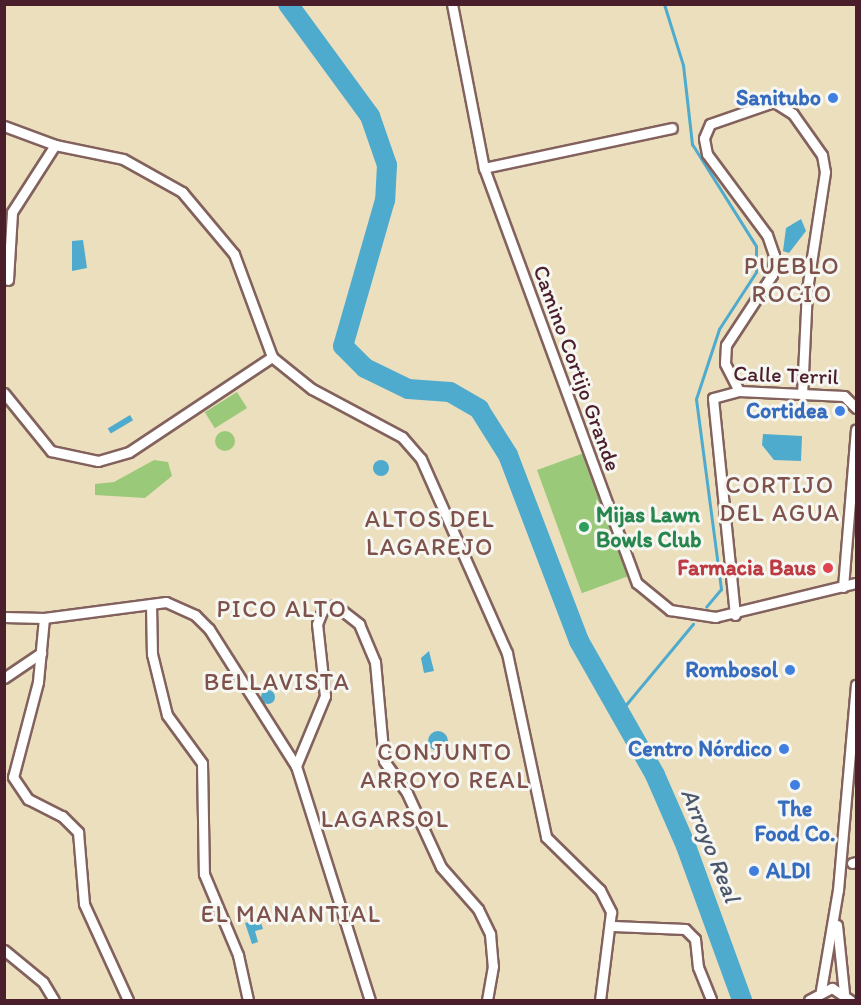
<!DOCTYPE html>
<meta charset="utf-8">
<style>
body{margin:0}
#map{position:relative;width:861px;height:1005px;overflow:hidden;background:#ecdfbe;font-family:Itim,sans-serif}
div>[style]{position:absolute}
.green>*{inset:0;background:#9aca79;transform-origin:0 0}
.round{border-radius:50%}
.water>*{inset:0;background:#4fabcd;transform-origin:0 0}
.stream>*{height:3px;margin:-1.5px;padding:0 1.5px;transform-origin:1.5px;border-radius:1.5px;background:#4fabcd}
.river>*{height:20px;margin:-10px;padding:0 10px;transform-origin:10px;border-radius:10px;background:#4fabcd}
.roads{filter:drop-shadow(2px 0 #83625e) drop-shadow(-2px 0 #83625e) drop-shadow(0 2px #83625e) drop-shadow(0 -2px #83625e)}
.street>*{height:9px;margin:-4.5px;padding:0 4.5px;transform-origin:4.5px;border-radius:4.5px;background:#fff}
.dots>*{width:16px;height:16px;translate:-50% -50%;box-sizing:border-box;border:3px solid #f6f6f2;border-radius:50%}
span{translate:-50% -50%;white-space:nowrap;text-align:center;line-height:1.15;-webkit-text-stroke:6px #f6f6f2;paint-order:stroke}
.shop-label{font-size:22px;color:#366cbe;font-weight:700}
.right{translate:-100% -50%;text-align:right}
.left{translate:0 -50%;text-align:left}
.street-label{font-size:22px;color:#4a1f2b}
.leisure-label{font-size:22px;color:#27864d;font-weight:700}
.health-label{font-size:22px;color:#be3a42;font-weight:700}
.neighbourhood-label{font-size:24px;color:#7e524b;letter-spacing:1.5px}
.water-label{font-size:24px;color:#4c576c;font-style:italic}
.frame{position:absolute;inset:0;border:6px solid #4a1f2b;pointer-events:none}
</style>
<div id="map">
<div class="green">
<div style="left:237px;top:392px;width:19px;height:38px;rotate:58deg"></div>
<div class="round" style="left:215px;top:431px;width:20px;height:20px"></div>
<div style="left:584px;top:453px;width:131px;height:50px;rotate:70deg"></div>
<div style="clip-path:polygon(154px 460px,168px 462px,172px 476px,145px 498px,95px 495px,95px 484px,114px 482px)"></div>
</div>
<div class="water">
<div style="clip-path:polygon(801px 219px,806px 231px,789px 253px,783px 251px,786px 228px)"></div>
<div style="clip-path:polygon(83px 240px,87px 268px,72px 271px,72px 241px)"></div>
<div style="left:130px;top:415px;width:6px;height:26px;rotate:59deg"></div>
<div style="clip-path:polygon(763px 434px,802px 436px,801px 461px,774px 460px,762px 445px)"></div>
<div class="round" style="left:373px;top:460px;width:16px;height:16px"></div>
<div style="clip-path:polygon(429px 651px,434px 671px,424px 673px,421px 658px)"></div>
<div class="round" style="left:261px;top:690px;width:14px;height:14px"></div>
<div class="round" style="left:428px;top:731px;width:20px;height:20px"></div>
<div style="clip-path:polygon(260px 919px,263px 929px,255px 931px,258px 942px,252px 944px,245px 923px)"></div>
</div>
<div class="stream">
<div style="left:664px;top:4px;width:64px;rotate:72.7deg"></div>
<div style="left:683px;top:65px;width:80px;rotate:83.5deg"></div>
<div style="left:692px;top:144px;width:120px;rotate:57.9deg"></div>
<div style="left:756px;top:246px;width:26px;rotate:90deg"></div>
<div style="left:756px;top:272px;width:68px;rotate:123deg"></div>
<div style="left:719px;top:329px;width:74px;rotate:108.2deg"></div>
<div style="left:696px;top:399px;width:192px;rotate:82.5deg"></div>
<div style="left:721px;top:589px;width:23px;rotate:130deg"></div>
<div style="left:619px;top:713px;width:116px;rotate:-50.3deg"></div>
</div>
<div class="river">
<div style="left:288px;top:4px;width:139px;rotate:53.8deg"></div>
<div style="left:370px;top:116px;width:52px;rotate:70.9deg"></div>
<div style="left:387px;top:165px;width:35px;rotate:93deg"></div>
<div style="left:385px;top:200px;width:152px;rotate:106deg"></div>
<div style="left:343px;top:346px;width:31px;rotate:45deg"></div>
<div style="left:365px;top:368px;width:48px;rotate:26deg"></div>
<div style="left:408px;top:389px;width:42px;rotate:4.1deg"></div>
<div style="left:450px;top:392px;width:34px;rotate:30deg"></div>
<div style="left:479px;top:409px;width:54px;rotate:57.8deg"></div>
<div style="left:508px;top:455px;width:199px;rotate:69.1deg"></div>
<div style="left:579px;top:641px;width:154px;rotate:60.4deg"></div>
<div style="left:655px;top:775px;width:77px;rotate:66.4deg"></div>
<div style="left:686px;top:846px;width:164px;rotate:70deg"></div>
</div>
<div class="roads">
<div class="street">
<div style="left:452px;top:4px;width:167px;rotate:79deg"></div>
<div style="left:484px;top:168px;width:442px;rotate:69.8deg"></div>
<div style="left:637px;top:583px;width:43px;rotate:39.3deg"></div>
<div style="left:670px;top:610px;width:46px;rotate:8.8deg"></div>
<div style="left:715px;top:617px;width:145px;rotate:-13.6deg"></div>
<div style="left:4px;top:126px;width:54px;rotate:20.4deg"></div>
<div style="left:55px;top:145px;width:69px;rotate:11.6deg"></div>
<div style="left:123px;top:159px;width:68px;rotate:29.2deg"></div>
<div style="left:182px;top:192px;width:81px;rotate:50deg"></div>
<div style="left:234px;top:254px;width:110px;rotate:69.7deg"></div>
<div style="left:484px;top:168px;width:192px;rotate:-12deg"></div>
<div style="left:8px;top:280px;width:68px;rotate:-86.6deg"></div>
<div style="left:12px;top:212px;width:80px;rotate:-57.3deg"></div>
<div style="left:272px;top:357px;width:51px;rotate:38.7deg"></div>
<div style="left:312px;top:389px;width:102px;rotate:28.1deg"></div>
<div style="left:402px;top:437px;width:29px;rotate:49deg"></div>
<div style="left:421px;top:459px;width:212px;rotate:66.1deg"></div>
<div style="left:507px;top:653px;width:188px;rotate:78deg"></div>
<div style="left:546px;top:837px;width:76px;rotate:44.5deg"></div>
<div style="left:600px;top:890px;width:25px;rotate:63deg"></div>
<div style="left:611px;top:912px;width:89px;rotate:97.1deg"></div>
<div style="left:739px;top:391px;width:31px;rotate:-117deg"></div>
<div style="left:725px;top:363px;width:18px;rotate:-87deg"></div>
<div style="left:726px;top:345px;width:84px;rotate:-56.7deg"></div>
<div style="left:772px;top:275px;width:20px;rotate:-84deg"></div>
<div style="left:774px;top:255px;width:21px;rotate:-109deg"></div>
<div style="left:767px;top:235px;width:101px;rotate:-126.5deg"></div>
<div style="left:707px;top:154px;width:16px;rotate:-101deg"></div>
<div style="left:704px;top:138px;width:15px;rotate:-67deg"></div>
<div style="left:710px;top:124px;width:68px;rotate:-19deg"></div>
<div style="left:774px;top:102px;width:22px;rotate:32deg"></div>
<div style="left:793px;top:114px;width:50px;rotate:54.7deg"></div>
<div style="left:822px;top:155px;width:17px;rotate:80deg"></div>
<div style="left:825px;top:172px;width:118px;rotate:98.7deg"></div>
<div style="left:807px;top:289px;width:105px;rotate:92.7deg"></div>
<div style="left:4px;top:393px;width:75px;rotate:51deg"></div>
<div style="left:51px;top:451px;width:48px;rotate:12deg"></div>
<div style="left:98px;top:461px;width:32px;rotate:-16deg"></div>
<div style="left:129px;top:452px;width:172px;rotate:-33.6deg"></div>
<div style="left:843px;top:587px;width:158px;rotate:-85.3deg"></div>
<div style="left:151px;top:604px;width:50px;rotate:88.9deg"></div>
<div style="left:152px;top:654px;width:63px;rotate:76.2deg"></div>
<div style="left:167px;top:715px;width:59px;rotate:53.9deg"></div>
<div style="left:202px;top:763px;width:111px;rotate:89deg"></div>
<div style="left:204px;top:874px;width:88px;rotate:67.2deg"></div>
<div style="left:238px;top:955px;width:46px;rotate:77.5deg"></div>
<div style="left:735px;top:615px;width:218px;rotate:-95.8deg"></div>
<div style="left:713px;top:398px;width:27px;rotate:-15deg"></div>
<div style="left:739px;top:391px;width:105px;rotate:2.7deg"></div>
<div style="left:844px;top:396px;width:17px;rotate:45deg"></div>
<div style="left:4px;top:617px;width:40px;rotate:1.4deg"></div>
<div style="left:44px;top:618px;width:123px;rotate:-7.5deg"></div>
<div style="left:166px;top:602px;width:32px;rotate:24deg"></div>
<div style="left:195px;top:615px;width:20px;rotate:45deg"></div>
<div style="left:209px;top:629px;width:162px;rotate:57.6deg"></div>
<div style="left:296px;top:766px;width:245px;rotate:72.5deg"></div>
<div style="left:44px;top:618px;width:64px;rotate:95.4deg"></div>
<div style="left:38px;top:682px;width:98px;rotate:104.7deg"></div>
<div style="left:13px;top:777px;width:27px;rotate:56deg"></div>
<div style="left:28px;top:799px;width:38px;rotate:27deg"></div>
<div style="left:62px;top:816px;width:23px;rotate:45deg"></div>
<div style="left:78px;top:832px;width:72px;rotate:85.2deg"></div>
<div style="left:84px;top:904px;width:106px;rotate:65.4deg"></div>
<div style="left:4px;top:678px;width:45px;rotate:-34deg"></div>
<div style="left:296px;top:766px;width:76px;rotate:-67.5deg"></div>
<div style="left:325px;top:696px;width:72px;rotate:-96.3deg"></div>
<div style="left:317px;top:624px;width:16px;rotate:-68deg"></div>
<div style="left:323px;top:609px;width:13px;rotate:-18deg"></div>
<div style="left:335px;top:605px;width:31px;rotate:38deg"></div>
<div style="left:359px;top:624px;width:41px;rotate:67.2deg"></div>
<div style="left:375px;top:662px;width:99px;rotate:84.8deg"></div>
<div style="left:384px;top:761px;width:39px;rotate:54deg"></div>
<div style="left:407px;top:793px;width:81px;rotate:65.3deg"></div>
<div style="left:441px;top:867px;width:56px;rotate:48.6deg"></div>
<div style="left:478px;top:909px;width:28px;rotate:64deg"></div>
<div style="left:490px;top:934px;width:32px;rotate:85deg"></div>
<div style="left:493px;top:966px;width:35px;rotate:100deg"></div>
<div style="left:852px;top:863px;width:4px;rotate:-14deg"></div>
<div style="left:837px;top:925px;width:68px;rotate:84.1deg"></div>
<div style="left:613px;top:926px;width:72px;rotate:2.4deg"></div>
<div style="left:685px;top:929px;width:14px;rotate:45deg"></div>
<div style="left:695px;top:939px;width:28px;rotate:84deg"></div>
<div style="left:698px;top:967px;width:35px;rotate:68deg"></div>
<div style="left:4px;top:950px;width:50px;rotate:39.4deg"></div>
<div style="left:43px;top:982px;width:21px;rotate:59deg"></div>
<div style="left:821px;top:990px;width:101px;rotate:-80.4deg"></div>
<div style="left:838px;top:890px;width:206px;rotate:-85deg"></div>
<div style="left:809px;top:1000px;width:26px;rotate:-28deg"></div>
<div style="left:832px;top:988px;width:22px;rotate:34deg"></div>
</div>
</div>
<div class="dots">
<div style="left:833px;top:98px;background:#3f7fe0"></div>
<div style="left:840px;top:411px;background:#3f7fe0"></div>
<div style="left:584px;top:527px;background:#2e9e5b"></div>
<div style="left:828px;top:568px;background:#e0444e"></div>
<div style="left:790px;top:670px;background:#3f7fe0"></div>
<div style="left:784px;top:749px;background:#3f7fe0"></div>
<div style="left:795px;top:785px;background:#3f7fe0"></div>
<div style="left:754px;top:871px;background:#3f7fe0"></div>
</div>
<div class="shop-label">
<span class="right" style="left:821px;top:98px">Sanitubo</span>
<span class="right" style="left:828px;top:411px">Cortidea</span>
<span class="right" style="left:778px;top:670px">Rombosol</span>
<span class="right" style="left:772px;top:749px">Centro Nórdico</span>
<span style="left:795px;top:821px">The<br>Food Co.</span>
<span class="left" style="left:766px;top:871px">ALDI</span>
</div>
<div class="street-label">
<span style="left:577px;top:368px;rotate:70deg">Camino Cortijo Grande</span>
<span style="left:786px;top:375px;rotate:2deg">Calle Terril</span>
</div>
<div class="leisure-label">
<span class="left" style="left:596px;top:527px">Mijas Lawn<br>Bowls Club</span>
</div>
<div class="health-label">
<span class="right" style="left:816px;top:568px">Farmacia Baus</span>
</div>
<div class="neighbourhood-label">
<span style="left:792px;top:280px">PUEBLO<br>ROCIO</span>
<span style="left:780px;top:499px">CORTIJO<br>DEL AGUA</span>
<span style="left:430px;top:533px">ALTOS DEL<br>LAGAREJO</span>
<span style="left:282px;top:609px">PICO ALTO</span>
<span style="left:277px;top:682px">BELLAVISTA</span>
<span style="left:445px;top:766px">CONJUNTO<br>ARROYO REAL</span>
<span style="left:385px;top:819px">LAGARSOL</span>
<span style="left:291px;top:914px">EL MANANTIAL</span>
</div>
<div class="water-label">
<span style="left:711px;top:845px;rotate:68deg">Arroyo Real</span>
</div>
<div class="frame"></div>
</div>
